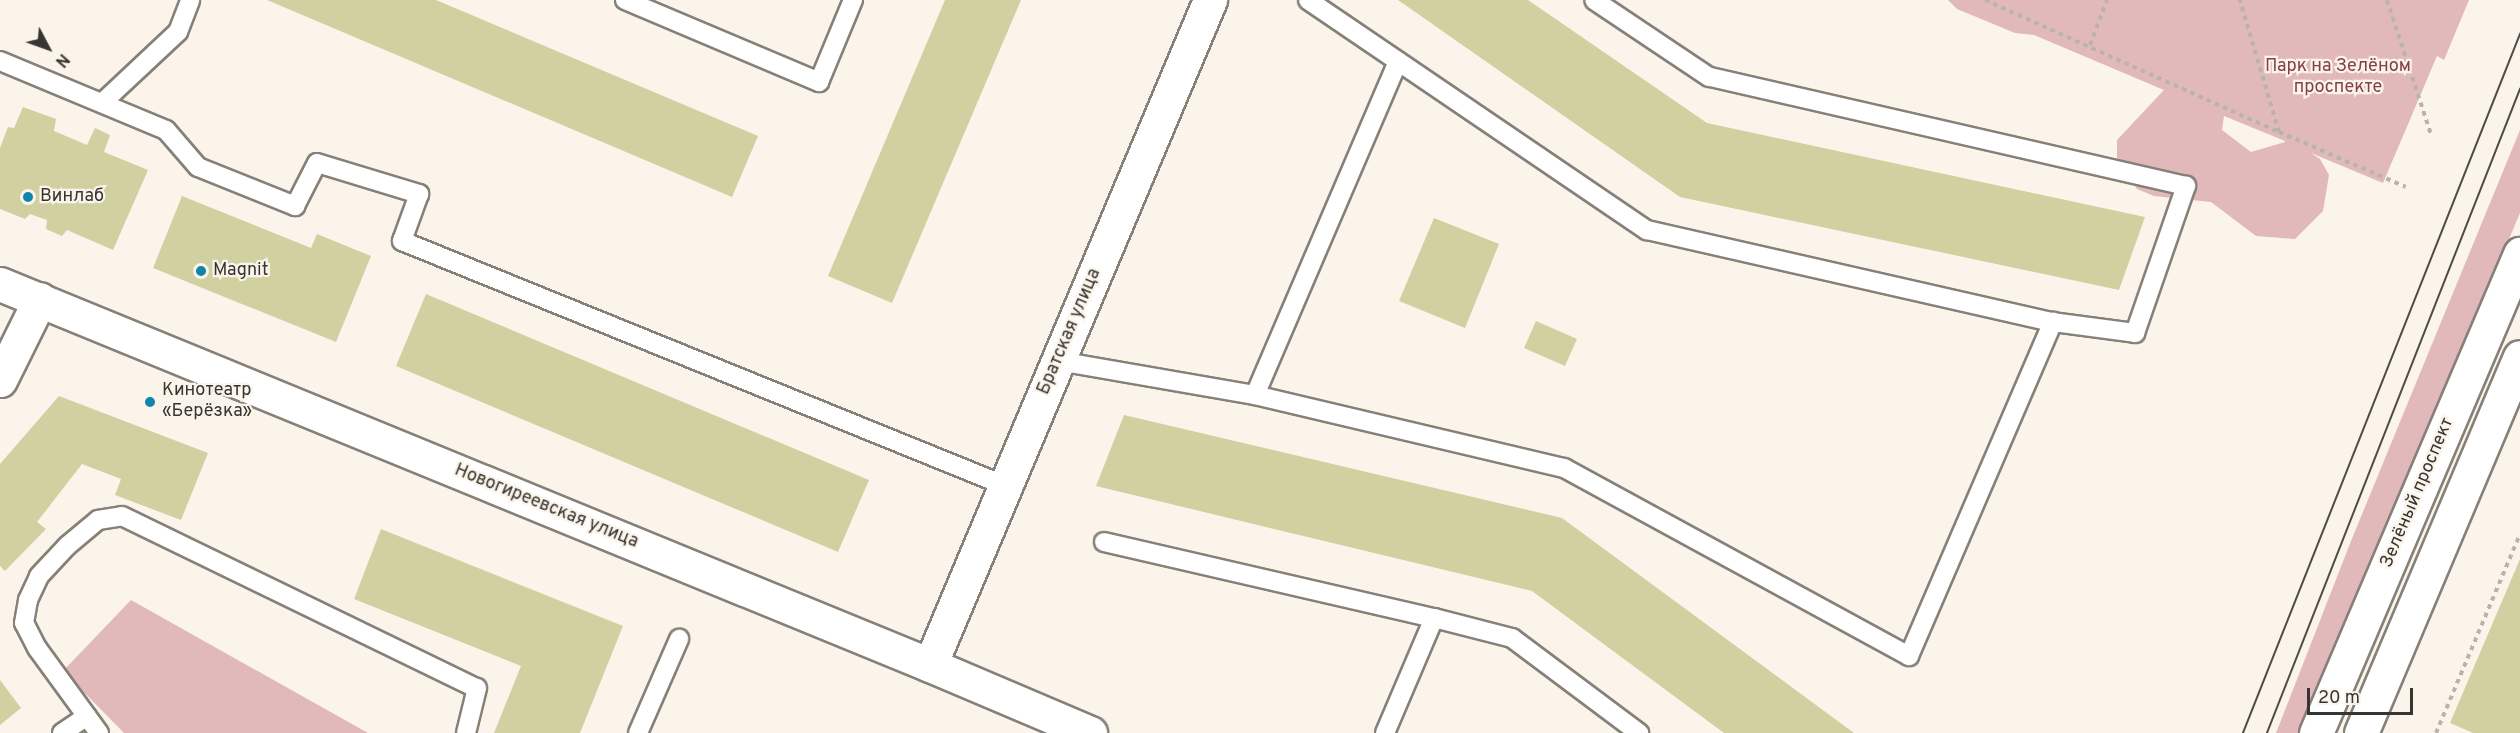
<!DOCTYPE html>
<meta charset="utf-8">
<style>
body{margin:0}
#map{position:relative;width:2520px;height:733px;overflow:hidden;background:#fbf4eb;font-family:Overpass,sans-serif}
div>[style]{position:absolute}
.green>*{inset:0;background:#e2b9bb}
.building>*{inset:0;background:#d1d0a0}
.path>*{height:4px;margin-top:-2px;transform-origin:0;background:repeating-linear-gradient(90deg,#b8b3ab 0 4.5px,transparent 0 9px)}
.roads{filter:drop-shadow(2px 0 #868078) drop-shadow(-2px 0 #868078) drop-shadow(0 2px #868078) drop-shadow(0 -2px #868078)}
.lane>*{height:18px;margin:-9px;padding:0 9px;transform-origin:9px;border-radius:9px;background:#fff}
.street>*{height:33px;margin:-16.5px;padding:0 16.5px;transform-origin:16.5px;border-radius:16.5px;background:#fff}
.secondary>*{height:33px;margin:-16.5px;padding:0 16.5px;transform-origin:16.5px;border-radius:16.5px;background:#fff}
.tram>*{height:1.5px;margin:-0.75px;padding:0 0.75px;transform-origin:0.75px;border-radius:0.75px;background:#4f4c47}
.dots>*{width:16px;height:16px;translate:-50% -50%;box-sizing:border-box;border:3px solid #fbf4eb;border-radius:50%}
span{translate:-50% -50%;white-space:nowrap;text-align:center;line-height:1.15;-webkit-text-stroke:4.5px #fbf4eb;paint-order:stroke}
.park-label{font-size:18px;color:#844046}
.poi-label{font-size:18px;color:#373531}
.left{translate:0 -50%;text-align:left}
.street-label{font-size:18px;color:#373531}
.north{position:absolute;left:18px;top:18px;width:60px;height:60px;-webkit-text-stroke:4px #fbf4eb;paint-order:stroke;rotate:131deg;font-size:16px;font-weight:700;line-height:24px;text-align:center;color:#373531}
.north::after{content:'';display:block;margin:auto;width:21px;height:27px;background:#373531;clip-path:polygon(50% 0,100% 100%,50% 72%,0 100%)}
.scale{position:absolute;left:2307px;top:688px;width:106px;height:27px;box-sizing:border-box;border:3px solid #373531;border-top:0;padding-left:8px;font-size:18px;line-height:21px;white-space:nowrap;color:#373531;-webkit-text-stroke:4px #fbf4eb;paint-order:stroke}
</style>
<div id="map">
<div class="green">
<div style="clip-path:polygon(evenodd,1948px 0,2469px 0,2444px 60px,2437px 56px,2383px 183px,2311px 153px,2320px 159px,2329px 175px,2323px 211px,2295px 239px,2256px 236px,2211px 202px,2154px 196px,2137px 189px,2117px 158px,2117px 140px,2164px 90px,2034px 35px,2015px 33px,1957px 9px,1948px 0,2224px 116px,2285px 141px,2285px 142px,2251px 152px,2222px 130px,2224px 116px)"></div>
<div style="clip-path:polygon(2520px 130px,2520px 213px,2301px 733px,2276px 733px,2351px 541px)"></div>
<div style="clip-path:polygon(131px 600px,368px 733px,124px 733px,63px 671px)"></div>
</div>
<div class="building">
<div style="clip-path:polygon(267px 0,436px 0,758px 136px,732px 197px)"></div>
<div style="clip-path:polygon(945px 0,1021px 0,892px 303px,828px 276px)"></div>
<div style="clip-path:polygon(1398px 0,1528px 0,1707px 123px,2145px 217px,2119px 290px,1680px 197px)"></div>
<div style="clip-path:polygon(23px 107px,56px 119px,54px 131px,87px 145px,95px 128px,110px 135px,104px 152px,148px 170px,113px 250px,67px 230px,62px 236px,46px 229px,47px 220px,30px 214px,25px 219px,0 209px,0 148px,8px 127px,14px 128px)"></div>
<div style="clip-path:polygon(182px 196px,311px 248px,317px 234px,371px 256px,336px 342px,153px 268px)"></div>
<div style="clip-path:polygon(1434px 218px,1499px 244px,1465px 328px,1399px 301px)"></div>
<div style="clip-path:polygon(426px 294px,869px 480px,838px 552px,396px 366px)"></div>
<div style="clip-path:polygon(1536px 321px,1577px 339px,1565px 366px,1524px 348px)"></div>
<div style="clip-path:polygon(59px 396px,208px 453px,181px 520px,115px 495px,121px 479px,82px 464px,37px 522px,46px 529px,5px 571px,0 566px,0 464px)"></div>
<div style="clip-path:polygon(1124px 415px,1562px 518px,1854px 733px,1724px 733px,1532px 591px,1096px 486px)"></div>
<div style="clip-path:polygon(381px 529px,623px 626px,580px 733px,494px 733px,521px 666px,354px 599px)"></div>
<div style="clip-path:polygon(2520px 559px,2520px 733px,2473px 733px,2450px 723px)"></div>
<div style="clip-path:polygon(0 680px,21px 708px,0 725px)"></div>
</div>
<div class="path">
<div style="left:1985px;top:0;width:322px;rotate:24.2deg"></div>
<div style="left:2279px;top:132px;width:138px;rotate:-106.5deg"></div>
<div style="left:2387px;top:0;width:142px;rotate:71.9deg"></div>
<div style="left:2090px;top:45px;width:48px;rotate:-69.3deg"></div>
<div style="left:2279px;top:132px;width:138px;rotate:23.4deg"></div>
<div style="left:2436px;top:733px;width:216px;rotate:-67.1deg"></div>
</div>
<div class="roads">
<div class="lane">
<div style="left:625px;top:0;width:211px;rotate:22.9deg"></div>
<div style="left:819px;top:82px;width:89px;rotate:-67.5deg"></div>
<div style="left:1308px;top:0;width:410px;rotate:34.2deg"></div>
<div style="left:1647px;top:230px;width:416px;rotate:12.8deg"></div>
<div style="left:2053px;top:322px;width:83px;rotate:7.6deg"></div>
<div style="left:2135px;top:333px;width:156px;rotate:-70.9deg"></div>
<div style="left:2186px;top:186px;width:489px;rotate:-167.1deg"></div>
<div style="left:1709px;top:77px;width:138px;rotate:-146.2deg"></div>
<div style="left:0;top:61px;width:180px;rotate:22.6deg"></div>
<div style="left:166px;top:130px;width:49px;rotate:49.1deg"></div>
<div style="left:198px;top:167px;width:105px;rotate:21.9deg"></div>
<div style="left:295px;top:206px;width:48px;rotate:-62.9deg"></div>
<div style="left:317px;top:163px;width:107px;rotate:16.9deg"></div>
<div style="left:419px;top:194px;width:50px;rotate:109.9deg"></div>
<div style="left:402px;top:241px;width:652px;rotate:22.08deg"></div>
<div style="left:102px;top:103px;width:104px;rotate:-43.1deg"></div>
<div style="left:178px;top:32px;width:34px;rotate:-69deg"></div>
<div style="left:1058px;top:361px;width:200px;rotate:9.8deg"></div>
<div style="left:1255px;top:395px;width:318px;rotate:13.3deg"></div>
<div style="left:1564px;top:468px;width:393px;rotate:28.6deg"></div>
<div style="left:1909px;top:656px;width:364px;rotate:-66.7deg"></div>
<div style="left:1255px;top:395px;width:363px;rotate:-66.8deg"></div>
<div style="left:1104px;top:542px;width:339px;rotate:13deg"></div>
<div style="left:62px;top:733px;width:30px;rotate:-34deg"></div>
<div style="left:99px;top:733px;width:105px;rotate:-126.1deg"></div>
<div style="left:37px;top:648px;width:28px;rotate:-117deg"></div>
<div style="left:24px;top:623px;width:23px;rotate:-80deg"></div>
<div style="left:28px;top:600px;width:26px;rotate:-65deg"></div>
<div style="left:39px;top:576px;width:41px;rotate:-47deg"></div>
<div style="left:67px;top:546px;width:40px;rotate:-40deg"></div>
<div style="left:98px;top:520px;width:24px;rotate:-9deg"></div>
<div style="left:122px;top:516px;width:394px;rotate:25.9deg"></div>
<div style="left:477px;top:688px;width:46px;rotate:103.7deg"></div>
<div style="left:638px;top:733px;width:103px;rotate:-66.4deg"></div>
<div style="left:1385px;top:733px;width:125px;rotate:-66.9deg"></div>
<div style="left:1434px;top:618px;width:81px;rotate:14.4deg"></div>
<div style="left:1512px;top:638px;width:159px;rotate:36.8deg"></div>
</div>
<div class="street">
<div style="left:930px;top:665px;width:722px;rotate:-67.17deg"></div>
</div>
<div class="secondary">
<div style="left:0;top:284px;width:1005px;rotate:22.28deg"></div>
<div style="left:930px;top:665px;width:174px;rotate:23deg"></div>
<div style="left:0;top:380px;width:90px;rotate:-63.7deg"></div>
<div style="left:2316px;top:733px;width:521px;rotate:-66.93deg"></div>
<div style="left:2361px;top:733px;width:408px;rotate:-67.1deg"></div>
</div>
</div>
<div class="tram">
<div style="left:2243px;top:733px;width:752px;rotate:-68.38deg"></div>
<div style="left:2267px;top:733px;width:692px;rotate:-68.55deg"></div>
</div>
<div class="dots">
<div style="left:28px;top:197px;background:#1184aa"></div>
<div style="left:201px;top:271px;background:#1184aa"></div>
<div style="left:150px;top:402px;background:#1184aa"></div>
</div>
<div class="park-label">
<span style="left:2338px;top:78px">Парк на Зелёном<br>проспекте</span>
</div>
<div class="poi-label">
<span class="left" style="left:40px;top:197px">Винлаб</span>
<span class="left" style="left:213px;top:271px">Magnit</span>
<span class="left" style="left:162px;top:402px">Кинотеатр<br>«Берёзка»</span>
</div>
<div class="street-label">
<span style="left:1070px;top:332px;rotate:-67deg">Братская улица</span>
<span style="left:2418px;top:493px;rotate:-67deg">Зелёный проспект</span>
<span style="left:546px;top:507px;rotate:22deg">Новогиреевская улица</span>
</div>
<div class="north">N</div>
<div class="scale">20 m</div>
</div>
